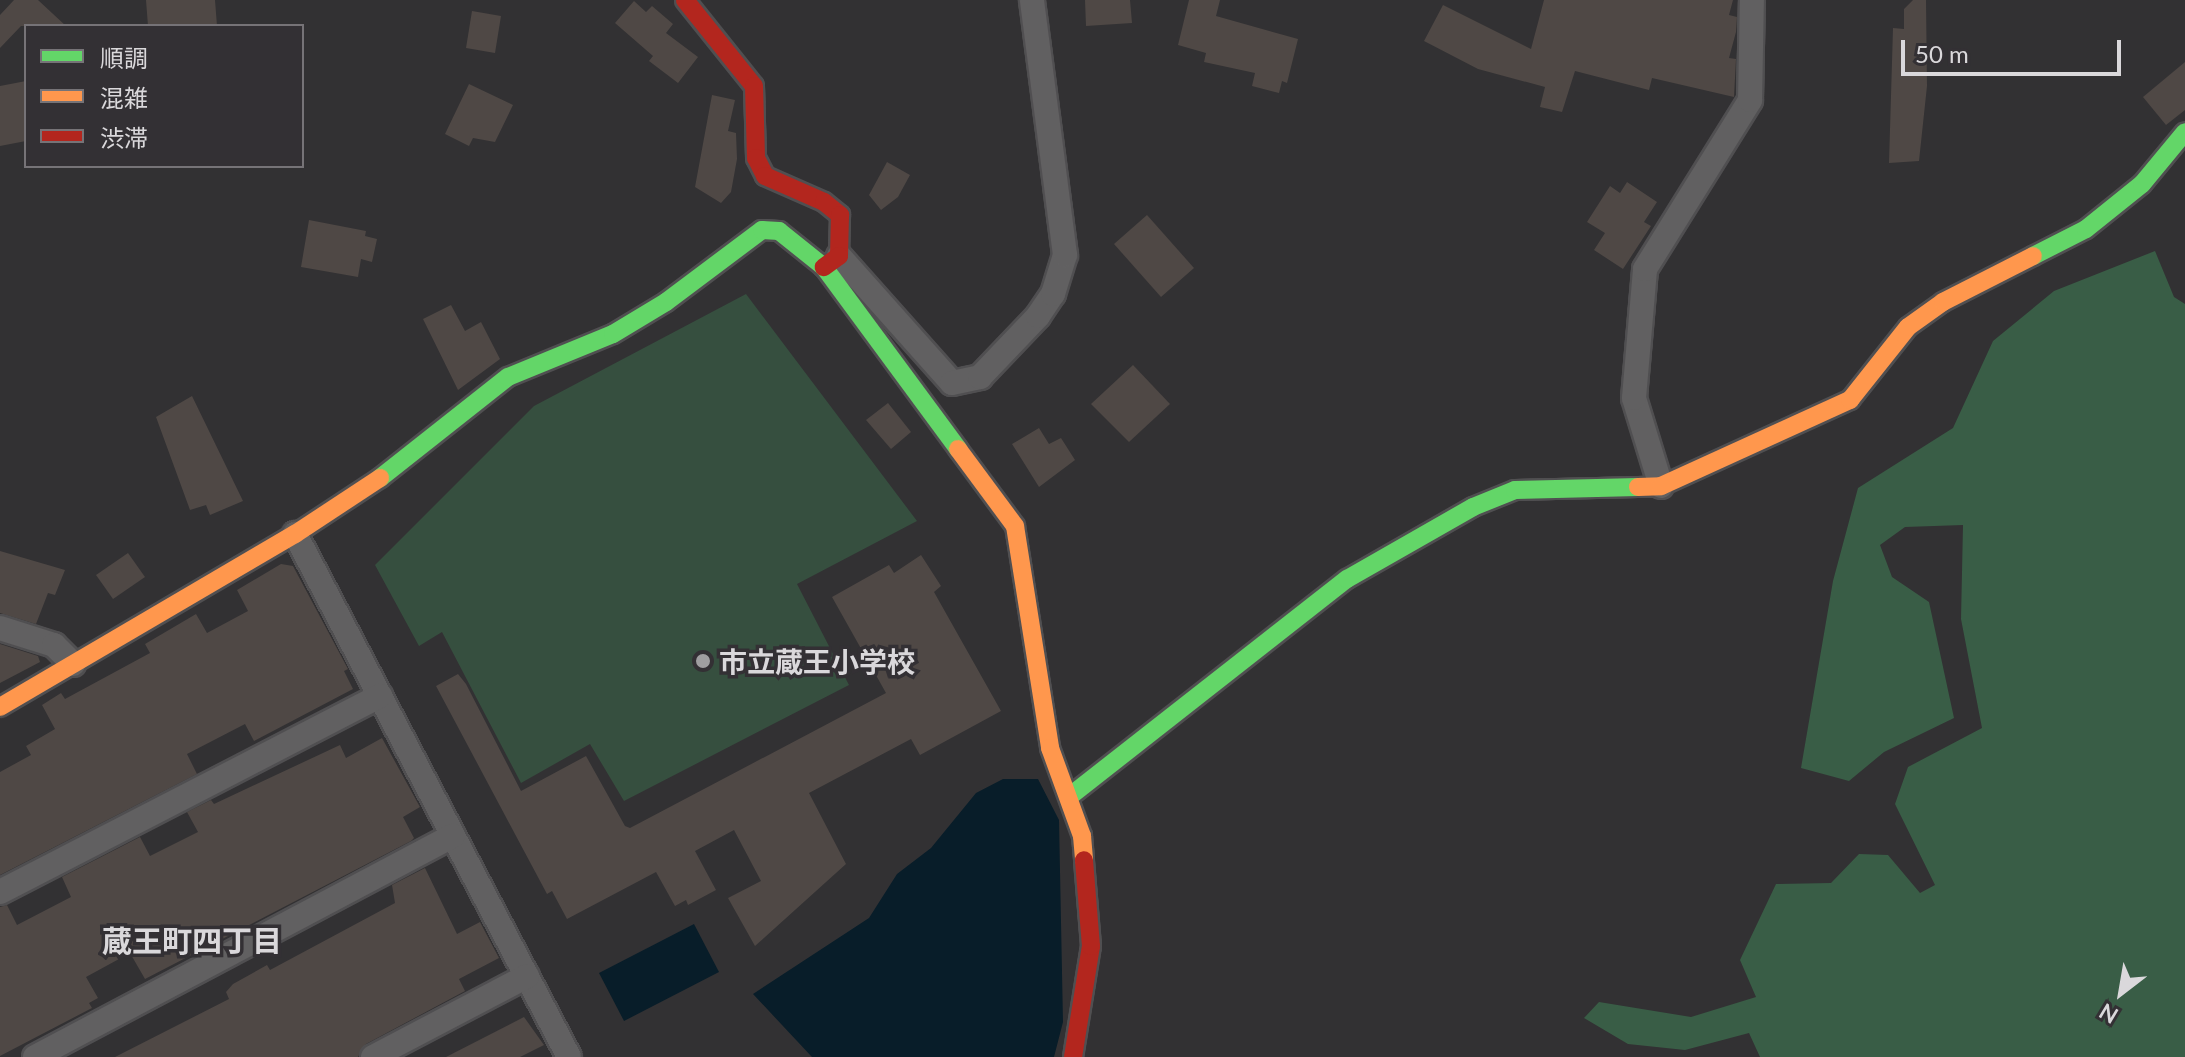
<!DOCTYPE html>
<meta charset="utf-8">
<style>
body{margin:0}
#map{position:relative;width:2185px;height:1057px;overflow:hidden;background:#323133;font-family:Lato,"Noto Sans JP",sans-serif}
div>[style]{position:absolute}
.green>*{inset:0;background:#364f3f}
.forest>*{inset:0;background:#395d46}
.water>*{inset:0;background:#081d29}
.building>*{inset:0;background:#4f4845}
.roads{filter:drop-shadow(2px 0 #504f51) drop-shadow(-2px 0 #504f51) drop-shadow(0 2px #504f51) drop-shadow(0 -2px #504f51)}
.street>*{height:24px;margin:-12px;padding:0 12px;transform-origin:12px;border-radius:12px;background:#616061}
.fast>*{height:18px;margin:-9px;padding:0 9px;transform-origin:9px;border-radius:9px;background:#63d668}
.slow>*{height:18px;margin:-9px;padding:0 9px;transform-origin:9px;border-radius:9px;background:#ff974d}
.jam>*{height:18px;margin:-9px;padding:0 9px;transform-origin:9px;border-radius:9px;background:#b3261e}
.dots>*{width:22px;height:22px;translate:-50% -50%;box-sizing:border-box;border:4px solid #333034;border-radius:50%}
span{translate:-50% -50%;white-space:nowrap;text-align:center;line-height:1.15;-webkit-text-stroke:7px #333034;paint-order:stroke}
.poi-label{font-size:28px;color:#dad8db;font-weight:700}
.left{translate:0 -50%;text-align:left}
.neighbourhood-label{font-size:30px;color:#dad8db;font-weight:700}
.legend{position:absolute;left:24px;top:24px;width:280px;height:144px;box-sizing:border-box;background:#333034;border:2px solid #767377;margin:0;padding:10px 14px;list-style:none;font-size:24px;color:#dad8db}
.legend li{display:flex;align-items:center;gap:16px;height:40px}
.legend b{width:40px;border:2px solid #767377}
.north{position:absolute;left:2081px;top:953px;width:80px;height:80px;-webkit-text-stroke:6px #333034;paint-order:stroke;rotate:211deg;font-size:22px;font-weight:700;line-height:32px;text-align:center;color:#dad8db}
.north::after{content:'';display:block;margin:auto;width:28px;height:36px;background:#dad8db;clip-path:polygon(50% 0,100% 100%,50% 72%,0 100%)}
.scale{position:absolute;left:1901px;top:40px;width:220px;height:36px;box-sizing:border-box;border:4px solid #dad8db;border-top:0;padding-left:10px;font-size:24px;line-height:28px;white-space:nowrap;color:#dad8db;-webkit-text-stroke:6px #333034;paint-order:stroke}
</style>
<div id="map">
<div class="green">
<div style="clip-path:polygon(746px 294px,917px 521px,797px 584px,849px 685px,624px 801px,590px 744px,521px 783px,442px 632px,419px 646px,375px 565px,534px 406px)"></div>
</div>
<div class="forest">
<div style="clip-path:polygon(2155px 251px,2174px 297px,2185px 304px,2185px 1057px,1760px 1057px,1749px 1033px,1685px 1050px,1628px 1044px,1584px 1018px,1599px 1002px,1691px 1017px,1756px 997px,1740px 960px,1776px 884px,1831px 883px,1859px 854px,1888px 855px,1920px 893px,1935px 885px,1895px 804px,1908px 767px,1982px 728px,1961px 619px,1963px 525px,1905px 527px,1880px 545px,1892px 577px,1929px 602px,1954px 718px,1884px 752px,1849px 781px,1801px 768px,1833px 581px,1858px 488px,1953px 428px,1993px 341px,2054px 291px)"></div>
</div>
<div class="water">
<div style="clip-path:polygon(1003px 779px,1038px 779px,1059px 820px,1063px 1022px,1054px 1057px,812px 1057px,753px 994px,869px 918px,897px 874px,931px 848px,976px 793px)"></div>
<div style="clip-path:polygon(694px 924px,719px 972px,624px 1021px,599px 973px)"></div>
</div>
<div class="building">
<div style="clip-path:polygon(14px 0,38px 0,66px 26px,21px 26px,0 48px,0 15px)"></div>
<div style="clip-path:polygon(146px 0,215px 0,217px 26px,148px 26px)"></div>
<div style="clip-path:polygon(1085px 0,1130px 0,1132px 23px,1086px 26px)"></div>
<div style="clip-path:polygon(1189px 0,1220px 0,1216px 16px,1298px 39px,1287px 83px,1282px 81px,1279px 93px,1252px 86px,1255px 73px,1204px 62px,1206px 53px,1178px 45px)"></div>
<div style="clip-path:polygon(1544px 0,1733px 0,1729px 15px,1737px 17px,1736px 32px,1729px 58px,1736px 59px,1734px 97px,1652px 78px,1649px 90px,1575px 71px,1562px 112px,1540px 107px,1545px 87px,1478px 69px,1424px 41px,1443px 5px,1531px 49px)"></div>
<div style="clip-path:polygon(1913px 0,1926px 0,1927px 86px,1919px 161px,1889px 163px,1893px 28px,1904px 29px,1904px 9px)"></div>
<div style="clip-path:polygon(634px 1px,646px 12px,652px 6px,673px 24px,666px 33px,698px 57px,678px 83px,649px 61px,653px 56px,615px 23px)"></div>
<div style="clip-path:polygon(472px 11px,501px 16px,495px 53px,466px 48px)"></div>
<div style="clip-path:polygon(2185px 62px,2185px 110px,2166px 125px,2143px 97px)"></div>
<div style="clip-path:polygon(26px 81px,26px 141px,0 146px,0 86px)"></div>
<div style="clip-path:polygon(469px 84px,513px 105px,495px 142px,473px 138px,469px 146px,445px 134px)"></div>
<div style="clip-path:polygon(712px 95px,735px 100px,728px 131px,736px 133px,737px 159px,731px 192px,721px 203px,695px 187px)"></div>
<div style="clip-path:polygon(887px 162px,910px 175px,898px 197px,881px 210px,869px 195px)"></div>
<div style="clip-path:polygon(1627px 182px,1657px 202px,1644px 222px,1651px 226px,1623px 269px,1594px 250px,1605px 233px,1587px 222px,1610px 186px,1620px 193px)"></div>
<div style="clip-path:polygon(1147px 215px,1194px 268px,1161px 297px,1114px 244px)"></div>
<div style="clip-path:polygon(309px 220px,366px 231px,365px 236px,377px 239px,372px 262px,361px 259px,358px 277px,301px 267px)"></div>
<div style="clip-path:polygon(451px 305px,465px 331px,481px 322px,500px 359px,458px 390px,423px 319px)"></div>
<div style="clip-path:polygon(1133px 365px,1170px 404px,1129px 442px,1091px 404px)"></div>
<div style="clip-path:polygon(192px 396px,243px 501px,210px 515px,206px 505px,190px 510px,156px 417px)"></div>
<div style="clip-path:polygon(888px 403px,911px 432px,891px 449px,866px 420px)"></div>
<div style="clip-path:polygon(1039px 428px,1049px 444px,1061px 438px,1075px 460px,1039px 487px,1012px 444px)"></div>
<div style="clip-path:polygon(0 551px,65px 570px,55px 595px,48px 593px,36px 624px,0 613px)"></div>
<div style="clip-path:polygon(128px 553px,145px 577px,113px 599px,96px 575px)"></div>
<div style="clip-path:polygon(921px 555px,941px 586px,934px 592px,1001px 711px,920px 755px,911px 739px,809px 793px,846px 864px,755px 946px,728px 898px,761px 881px,734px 830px,695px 851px,716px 890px,688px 905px,686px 900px,675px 906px,656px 872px,567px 919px,552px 891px,547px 894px,436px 686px,458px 674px,466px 684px,521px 791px,586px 756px,625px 826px,630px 828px,886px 693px,832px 597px,889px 565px,894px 573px)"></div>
<div style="clip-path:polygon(281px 564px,293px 566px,348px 669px,344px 671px,353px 689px,254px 741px,245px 724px,187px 754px,197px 774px,0 875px,0 772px,31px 755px,26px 746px,55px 729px,42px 705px,61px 693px,65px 699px,150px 653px,145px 644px,196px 614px,207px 633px,248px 611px,237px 590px)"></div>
<div style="clip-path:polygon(0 644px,38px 656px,40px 662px,0 683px)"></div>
<div style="clip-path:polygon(382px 738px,420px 807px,403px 817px,414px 838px,411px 841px,145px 979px,130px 953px,86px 977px,98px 998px,89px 1003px,92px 1008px,0 1056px,0 907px,7px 905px,17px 925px,71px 897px,62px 877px,140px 837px,150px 856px,198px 832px,187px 812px,211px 800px,214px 804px,340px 745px,346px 758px)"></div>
<div style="clip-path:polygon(425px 868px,457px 934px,480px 922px,499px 958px,459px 979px,465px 991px,366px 1044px,358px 1057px,115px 1057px,229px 999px,226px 992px,233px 984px,267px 965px,270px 970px,395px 903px,392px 885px)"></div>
<div style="clip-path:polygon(524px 1017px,544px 1045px,520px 1057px,446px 1057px)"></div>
</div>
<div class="roads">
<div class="street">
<div style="left:839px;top:256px;width:170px;rotate:48.3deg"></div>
<div style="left:952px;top:383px;width:29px;rotate:-12deg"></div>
<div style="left:980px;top:377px;width:84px;rotate:-46.4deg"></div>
<div style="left:1038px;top:316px;width:27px;rotate:-56deg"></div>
<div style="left:1053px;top:294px;width:41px;rotate:-72.9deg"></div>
<div style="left:1065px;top:255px;width:257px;rotate:-97.4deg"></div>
<div style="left:1661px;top:486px;width:92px;rotate:-107.1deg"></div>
<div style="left:1634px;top:398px;width:129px;rotate:-85.1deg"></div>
<div style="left:1645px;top:269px;width:199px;rotate:-58.1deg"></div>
<div style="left:1750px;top:100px;width:100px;rotate:-88.9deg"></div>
<div style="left:295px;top:534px;width:590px;rotate:62.35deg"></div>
<div style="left:0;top:628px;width:57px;rotate:17.5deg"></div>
<div style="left:54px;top:645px;width:27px;rotate:45deg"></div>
<div style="left:0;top:892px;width:428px;rotate:-27.3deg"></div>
<div style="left:35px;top:1057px;width:473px;rotate:-27.9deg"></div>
<div style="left:373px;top:1057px;width:174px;rotate:-27.7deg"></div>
</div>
<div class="fast">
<div style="left:2033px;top:256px;width:59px;rotate:-27deg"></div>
<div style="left:2086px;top:229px;width:72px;rotate:-38.8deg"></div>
<div style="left:2142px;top:184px;width:67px;rotate:-50.4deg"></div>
<div style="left:380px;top:478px;width:163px;rotate:-38.3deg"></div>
<div style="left:508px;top:377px;width:113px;rotate:-22.3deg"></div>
<div style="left:613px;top:334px;width:62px;rotate:-31.1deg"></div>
<div style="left:666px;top:302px;width:120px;rotate:-36.9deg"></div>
<div style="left:762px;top:230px;width:17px;rotate:3deg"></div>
<div style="left:779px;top:231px;width:58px;rotate:38.7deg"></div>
<div style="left:824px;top:267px;width:226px;rotate:53.6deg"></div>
<div style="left:1070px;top:796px;width:352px;rotate:-38.1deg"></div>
<div style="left:1347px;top:579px;width:145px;rotate:-29.7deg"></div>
<div style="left:1473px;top:507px;width:45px;rotate:-22deg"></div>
<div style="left:1515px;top:490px;width:123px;rotate:-1.4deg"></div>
</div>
<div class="slow">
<div style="left:958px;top:449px;width:96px;rotate:53.5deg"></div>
<div style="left:1015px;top:526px;width:225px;rotate:81deg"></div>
<div style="left:1050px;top:748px;width:94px;rotate:70deg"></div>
<div style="left:1082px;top:836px;width:24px;rotate:85deg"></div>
<div style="left:1638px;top:487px;width:23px;rotate:-2deg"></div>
<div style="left:1661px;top:486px;width:208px;rotate:-24.5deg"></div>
<div style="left:1850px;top:400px;width:93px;rotate:-51.5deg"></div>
<div style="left:1908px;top:327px;width:43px;rotate:-35.5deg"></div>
<div style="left:1943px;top:302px;width:101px;rotate:-27.1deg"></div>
<div style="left:0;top:707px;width:342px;rotate:-30.4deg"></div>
<div style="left:295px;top:534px;width:102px;rotate:-33.4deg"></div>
</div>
<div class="jam">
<div style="left:685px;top:0;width:110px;rotate:51.3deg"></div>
<div style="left:754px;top:86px;width:72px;rotate:88.4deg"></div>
<div style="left:756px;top:158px;width:20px;rotate:63deg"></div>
<div style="left:765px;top:176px;width:64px;rotate:23.8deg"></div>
<div style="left:824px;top:202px;width:21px;rotate:39deg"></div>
<div style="left:840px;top:215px;width:41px;rotate:91.4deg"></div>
<div style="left:839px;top:256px;width:19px;rotate:144deg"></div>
<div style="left:1073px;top:1057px;width:112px;rotate:-80.8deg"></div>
<div style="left:1091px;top:946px;width:86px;rotate:-94.7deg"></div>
</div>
</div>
<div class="dots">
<div style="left:703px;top:661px;background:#9f9ea0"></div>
</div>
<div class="poi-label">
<span class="left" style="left:719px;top:661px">市立蔵王小学校</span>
</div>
<div class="neighbourhood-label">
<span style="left:192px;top:940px">蔵王町四丁目</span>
</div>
<ul class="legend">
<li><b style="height:10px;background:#63d668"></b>順調</li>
<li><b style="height:10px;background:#ff974d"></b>混雑</li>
<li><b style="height:10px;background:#b3261e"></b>渋滞</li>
</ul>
<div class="north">N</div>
<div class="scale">50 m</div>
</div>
